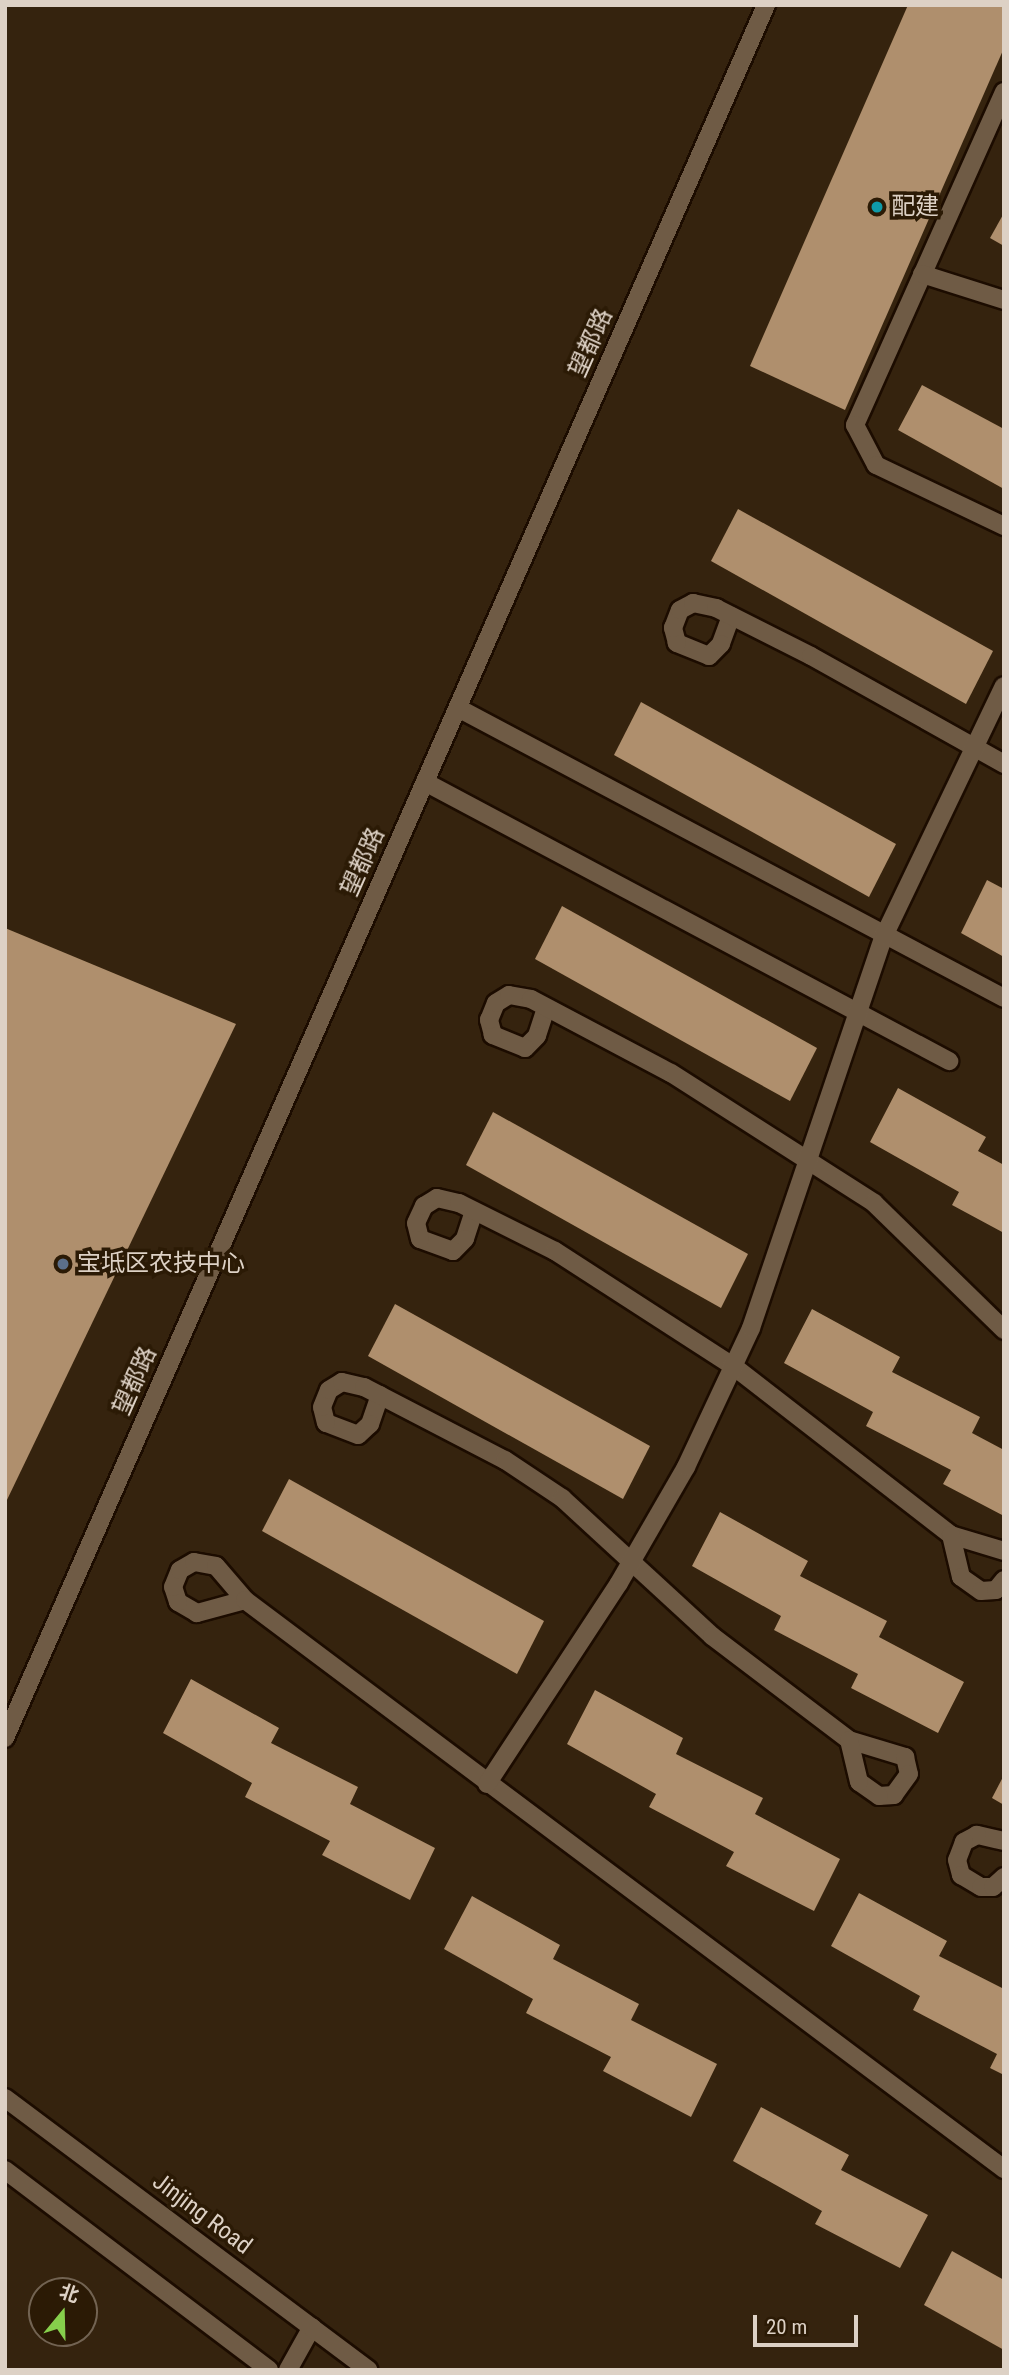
<!DOCTYPE html>
<meta charset="utf-8">
<style>
body{margin:0}
#map{position:relative;width:1009px;height:2375px;overflow:hidden;background:#35230e;font-family:"Roboto Condensed","Noto Sans SC",sans-serif}
div>[style]{position:absolute}
.building>*{inset:0;background:#af8f6d}
.roads{filter:drop-shadow(2px 0 #1c0c00) drop-shadow(-2px 0 #1c0c00) drop-shadow(0 2px #1c0c00) drop-shadow(0 -2px #1c0c00)}
.street>*{height:18px;margin:-9px;padding:0 9px;transform-origin:9px;border-radius:9px;background:#6f5b45}
.secondary>*{height:18px;margin:-9px;padding:0 9px;transform-origin:9px;border-radius:9px;background:#6f5b45}
.dots>*{width:19px;height:19px;translate:-50% -50%;box-sizing:border-box;border:4px solid #2b1a05;border-radius:50%}
span{translate:-50% -50%;white-space:nowrap;text-align:center;line-height:1.15;-webkit-text-stroke:7px #2b1a05;paint-order:stroke}
.poi-label{font-size:24px;color:#ddd1c5}
.left{translate:0 -50%;text-align:left}
.street-label{font-size:24px;color:#ddd1c5}
.frame{position:absolute;inset:0;border:7px solid #ddd1c5;pointer-events:none}
.north{position:absolute;left:28px;top:2277px;width:70px;height:70px;box-sizing:border-box;background:#2b1a05;border:2px solid #726352;border-radius:50%;rotate:19deg;font-size:19px;font-weight:700;line-height:28px;text-align:center;color:#ddd1c5}
.north::after{content:'';display:block;margin:auto;width:24px;height:32px;background:#86cf4c;clip-path:polygon(50% 0,100% 100%,50% 72%,0 100%)}
.scale{position:absolute;left:753px;top:2315px;width:105px;height:32px;box-sizing:border-box;border:4px solid #ddd1c5;border-top:0;padding-left:9px;font-size:21px;line-height:24px;white-space:nowrap;color:#ddd1c5;-webkit-text-stroke:5px #2b1a05;paint-order:stroke}
</style>
<div id="map">
<div class="building">
<div style="clip-path:polygon(908px 5px,1004px 5px,1004px 48px,845px 410px,750px 366px)"></div>
<div style="clip-path:polygon(1004px 213px,1004px 246px,990px 238px)"></div>
<div style="clip-path:polygon(922px 385px,1004px 429px,1004px 489px,898px 430px)"></div>
<div style="clip-path:polygon(738px 509px,993px 651px,966px 704px,711px 561px)"></div>
<div style="clip-path:polygon(641px 702px,896px 844px,869px 897px,614px 755px)"></div>
<div style="clip-path:polygon(987px 880px,1004px 889px,1004px 957px,961px 933px)"></div>
<div style="clip-path:polygon(562px 906px,817px 1048px,790px 1101px,535px 959px)"></div>
<div style="clip-path:polygon(5px 928px,236px 1024px,5px 1504px)"></div>
<div style="clip-path:polygon(898px 1088px,986px 1137px,978px 1151px,1004px 1165px,1004px 1233px,952px 1205px,959px 1192px,870px 1142px)"></div>
<div style="clip-path:polygon(493px 1112px,748px 1254px,721px 1308px,466px 1165px)"></div>
<div style="clip-path:polygon(395px 1304px,650px 1446px,623px 1499px,368px 1356px)"></div>
<div style="clip-path:polygon(812px 1309px,900px 1357px,892px 1372px,980px 1417px,972px 1433px,1004px 1450px,1004px 1516px,943px 1484px,951px 1470px,866px 1426px,873px 1412px,784px 1363px)"></div>
<div style="clip-path:polygon(289px 1479px,544px 1621px,517px 1674px,262px 1531px)"></div>
<div style="clip-path:polygon(720px 1512px,808px 1561px,800px 1576px,887px 1621px,879px 1637px,964px 1682px,938px 1733px,851px 1688px,858px 1674px,774px 1630px,781px 1616px,692px 1566px)"></div>
<div style="clip-path:polygon(191px 1679px,279px 1728px,271px 1743px,358px 1787px,350px 1804px,435px 1848px,410px 1900px,322px 1855px,330px 1841px,245px 1797px,252px 1783px,163px 1733px)"></div>
<div style="clip-path:polygon(595px 1690px,683px 1738px,676px 1754px,763px 1798px,755px 1814px,840px 1859px,814px 1911px,726px 1866px,734px 1852px,649px 1807px,656px 1794px,567px 1744px)"></div>
<div style="clip-path:polygon(1004px 1775px,1004px 1805px,992px 1798px)"></div>
<div style="clip-path:polygon(859px 1893px,947px 1941px,939px 1956px,1004px 1989px,1004px 2075px,990px 2068px,997px 2054px,913px 2010px,920px 1996px,831px 1946px)"></div>
<div style="clip-path:polygon(472px 1896px,560px 1945px,553px 1959px,639px 2004px,631px 2020px,717px 2064px,691px 2117px,603px 2071px,611px 2057px,526px 2013px,533px 1999px,444px 1949px)"></div>
<div style="clip-path:polygon(761px 2107px,849px 2155px,841px 2170px,928px 2215px,900px 2268px,815px 2224px,822px 2211px,733px 2161px)"></div>
<div style="clip-path:polygon(952px 2251px,1004px 2280px,1004px 2350px,924px 2305px)"></div>
</div>
<div class="roads">
<div class="street">
<div style="left:1004px;top:92px;width:365px;rotate:114.1deg"></div>
<div style="left:855px;top:425px;width:45px;rotate:62.3deg"></div>
<div style="left:876px;top:465px;width:142px;rotate:25.5deg"></div>
<div style="left:922px;top:274px;width:86px;rotate:17.6deg"></div>
<div style="left:731px;top:616px;width:30px;rotate:110deg"></div>
<div style="left:721px;top:644px;width:17px;rotate:135deg"></div>
<div style="left:709px;top:656px;width:35px;rotate:-158deg"></div>
<div style="left:677px;top:643px;width:16px;rotate:-105deg"></div>
<div style="left:673px;top:628px;width:19px;rotate:-69deg"></div>
<div style="left:680px;top:610px;width:15px;rotate:-28deg"></div>
<div style="left:693px;top:603px;width:24px;rotate:12deg"></div>
<div style="left:716px;top:608px;width:106px;rotate:26.8deg"></div>
<div style="left:811px;top:656px;width:221px;rotate:29.2deg"></div>
<div style="left:458px;top:708px;width:618px;rotate:27.97deg"></div>
<div style="left:425px;top:782px;width:594px;rotate:28.03deg"></div>
<div style="left:546px;top:1008px;width:29px;rotate:108deg"></div>
<div style="left:537px;top:1036px;width:17px;rotate:135deg"></div>
<div style="left:525px;top:1048px;width:35px;rotate:-158deg"></div>
<div style="left:493px;top:1035px;width:16px;rotate:-105deg"></div>
<div style="left:489px;top:1020px;width:18px;rotate:-68deg"></div>
<div style="left:496px;top:1003px;width:15px;rotate:-32deg"></div>
<div style="left:509px;top:995px;width:22px;rotate:10deg"></div>
<div style="left:531px;top:999px;width:158px;rotate:27.9deg"></div>
<div style="left:671px;top:1073px;width:241px;rotate:32.6deg"></div>
<div style="left:874px;top:1203px;width:182px;rotate:44.3deg"></div>
<div style="left:474px;top:1211px;width:29px;rotate:108deg"></div>
<div style="left:465px;top:1239px;width:17px;rotate:135deg"></div>
<div style="left:453px;top:1251px;width:35px;rotate:-160deg"></div>
<div style="left:420px;top:1239px;width:16px;rotate:-104deg"></div>
<div style="left:416px;top:1223px;width:19px;rotate:-65deg"></div>
<div style="left:424px;top:1206px;width:15px;rotate:-32deg"></div>
<div style="left:437px;top:1198px;width:23px;rotate:13deg"></div>
<div style="left:459px;top:1203px;width:107px;rotate:26.6deg"></div>
<div style="left:555px;top:1251px;width:212px;rotate:32.9deg"></div>
<div style="left:733px;top:1366px;width:276px;rotate:37.8deg"></div>
<div style="left:951px;top:1535px;width:55px;rotate:16.8deg"></div>
<div style="left:380px;top:1395px;width:31px;rotate:109deg"></div>
<div style="left:370px;top:1424px;width:16px;rotate:137deg"></div>
<div style="left:358px;top:1435px;width:34px;rotate:-159deg"></div>
<div style="left:326px;top:1423px;width:16px;rotate:-104deg"></div>
<div style="left:322px;top:1407px;width:18px;rotate:-68deg"></div>
<div style="left:329px;top:1390px;width:15px;rotate:-32deg"></div>
<div style="left:342px;top:1382px;width:23px;rotate:13deg"></div>
<div style="left:364px;top:1387px;width:159px;rotate:27.4deg"></div>
<div style="left:505px;top:1460px;width:69px;rotate:33.7deg"></div>
<div style="left:562px;top:1498px;width:204px;rotate:42.6deg"></div>
<div style="left:712px;top:1636px;width:172px;rotate:37.2deg"></div>
<div style="left:849px;top:1740px;width:59px;rotate:16.9deg"></div>
<div style="left:905px;top:1757px;width:17px;rotate:77deg"></div>
<div style="left:909px;top:1774px;width:26px;rotate:126deg"></div>
<div style="left:894px;top:1795px;width:15px;rotate:176deg"></div>
<div style="left:879px;top:1796px;width:24px;rotate:-145deg"></div>
<div style="left:859px;top:1782px;width:43px;rotate:-103.4deg"></div>
<div style="left:951px;top:1535px;width:43px;rotate:76.6deg"></div>
<div style="left:961px;top:1577px;width:24px;rotate:35deg"></div>
<div style="left:981px;top:1591px;width:15px;rotate:-4deg"></div>
<div style="left:996px;top:1590px;width:13px;rotate:-51deg"></div>
<div style="left:245px;top:1600px;width:50px;rotate:164.8deg"></div>
<div style="left:197px;top:1613px;width:22px;rotate:-150deg"></div>
<div style="left:178px;top:1602px;width:16px;rotate:-108deg"></div>
<div style="left:173px;top:1587px;width:18px;rotate:-68deg"></div>
<div style="left:180px;top:1570px;width:16px;rotate:-30deg"></div>
<div style="left:194px;top:1562px;width:22px;rotate:10deg"></div>
<div style="left:216px;top:1566px;width:45px;rotate:49.5deg"></div>
<div style="left:245px;top:1600px;width:949px;rotate:36.86deg"></div>
<div style="left:487px;top:1784px;width:240px;rotate:-56.7deg"></div>
<div style="left:619px;top:1583px;width:134px;rotate:-60deg"></div>
<div style="left:686px;top:1467px;width:153px;rotate:-64.9deg"></div>
<div style="left:751px;top:1328px;width:414px;rotate:-71.3deg"></div>
<div style="left:884px;top:936px;width:277px;rotate:-64.4deg"></div>
<div style="left:1004px;top:1841px;width:28px;rotate:-167deg"></div>
<div style="left:977px;top:1835px;width:15px;rotate:152deg"></div>
<div style="left:964px;top:1842px;width:19px;rotate:111deg"></div>
<div style="left:957px;top:1860px;width:16px;rotate:75deg"></div>
<div style="left:961px;top:1875px;width:23px;rotate:31deg"></div>
<div style="left:981px;top:1887px;width:12px"></div>
<div style="left:993px;top:1887px;width:15px;rotate:-42deg"></div>
<div style="left:288px;top:2370px;width:49px;rotate:-60.8deg"></div>
</div>
<div class="secondary">
<div style="left:5px;top:1738px;width:1893px;rotate:-66.29deg"></div>
<div style="left:5px;top:2098px;width:454px;rotate:36.8deg"></div>
<div style="left:5px;top:2170px;width:331px;rotate:37.1deg"></div>
</div>
</div>
<div class="dots">
<div style="left:877px;top:207px;background:#0f9aa8"></div>
<div style="left:63px;top:1264px;background:#5c6f8a"></div>
</div>
<div class="poi-label">
<span class="left" style="left:891px;top:207px">配建</span>
<span class="left" style="left:77px;top:1264px">宝坻区农技中心</span>
</div>
<div class="street-label">
<span style="left:591px;top:343px;rotate:-66deg">望都路</span>
<span style="left:363px;top:862px;rotate:-66deg">望都路</span>
<span style="left:135px;top:1381px;rotate:-66deg">望都路</span>
<span style="left:202px;top:2214px;rotate:37deg">Jinjing Road</span>
</div>
<div class="frame"></div>
<div class="north">北</div>
<div class="scale">20 m</div>
</div>
